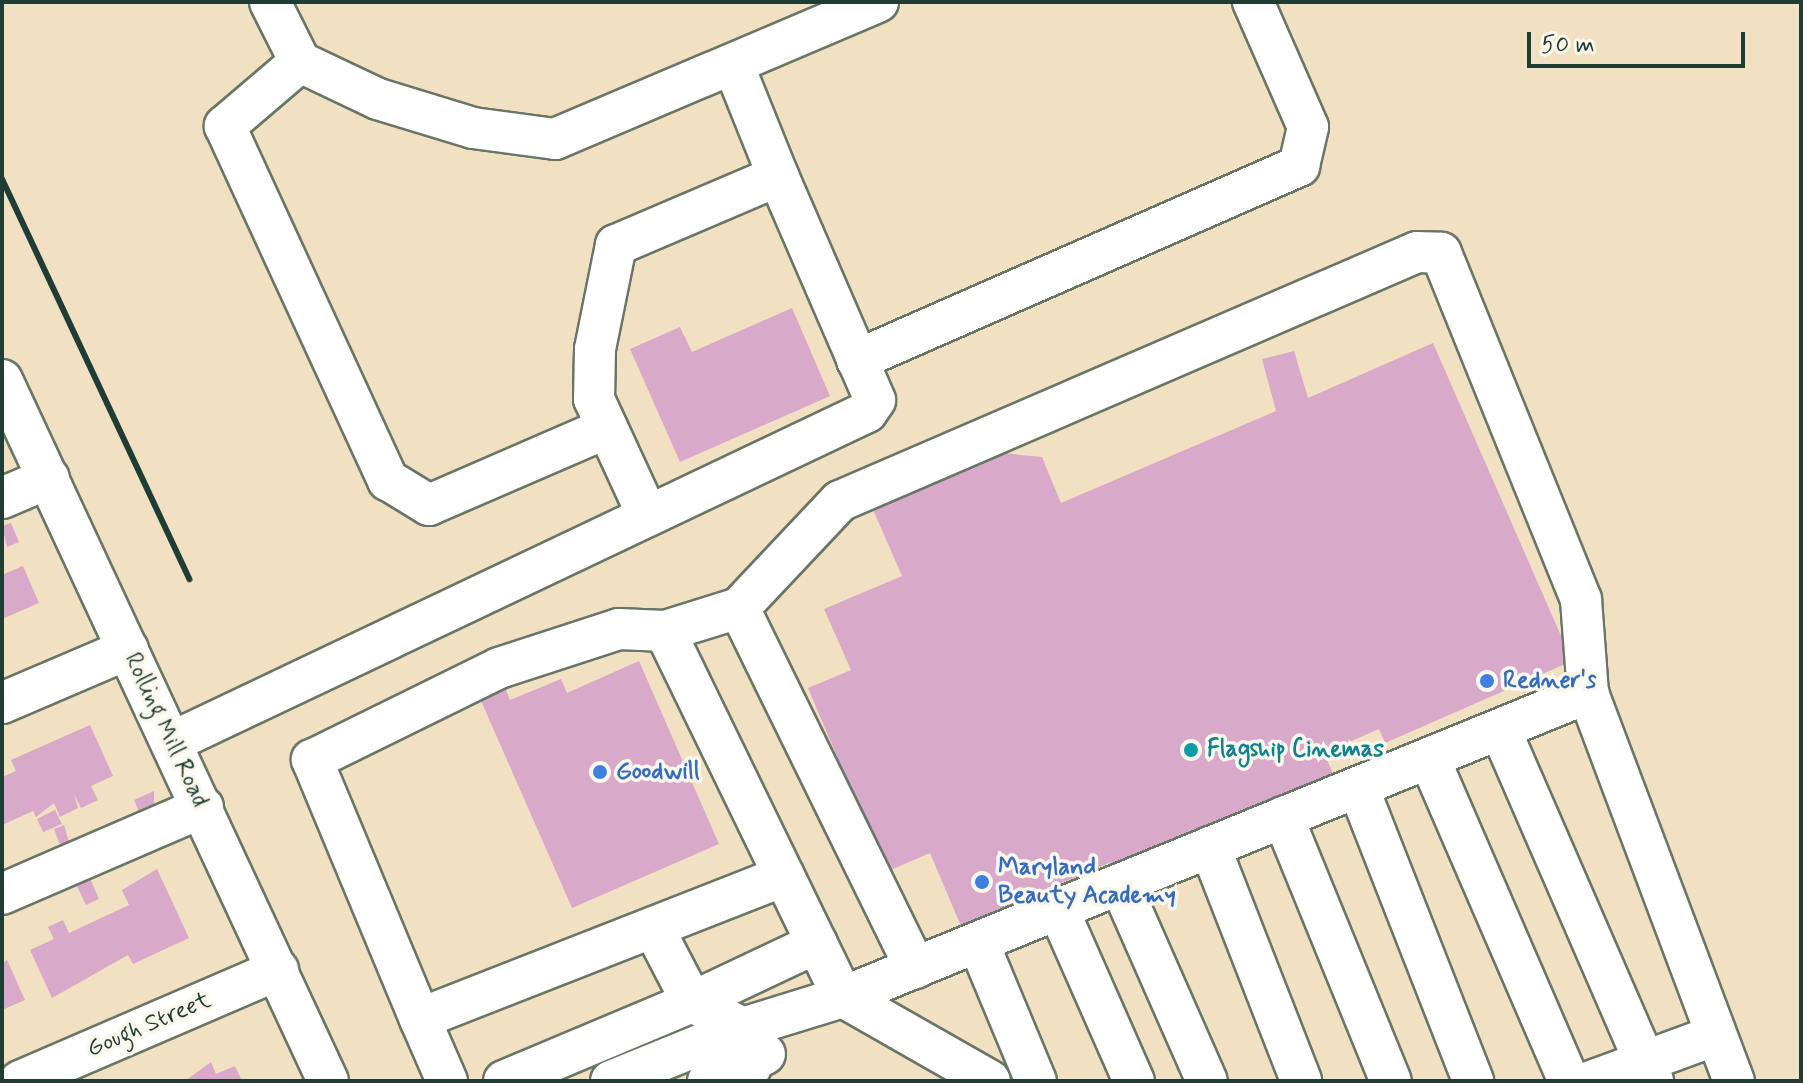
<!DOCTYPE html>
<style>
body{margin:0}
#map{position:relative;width:1803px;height:1083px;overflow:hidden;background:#f1e0c1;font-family:Mynerve,sans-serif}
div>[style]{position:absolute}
.building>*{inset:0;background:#d9a9ca}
.roads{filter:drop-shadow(2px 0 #687665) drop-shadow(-2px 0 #687665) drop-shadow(0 2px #687665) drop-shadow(0 -2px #687665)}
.minor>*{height:40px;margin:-20px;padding:0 20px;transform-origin:20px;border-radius:20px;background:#fff}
.rail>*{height:6px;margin:-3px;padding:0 3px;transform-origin:3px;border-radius:3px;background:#1f3d34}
.dots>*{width:22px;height:22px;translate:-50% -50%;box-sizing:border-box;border:4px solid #fbf7ec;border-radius:50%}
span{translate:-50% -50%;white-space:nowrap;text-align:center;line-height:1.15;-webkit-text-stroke:7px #fbf7ec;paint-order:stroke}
.shop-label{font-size:24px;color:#366cbe;font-weight:700}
.left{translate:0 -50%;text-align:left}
.street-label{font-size:24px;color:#1f3d34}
.culture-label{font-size:24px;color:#0d838f;font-weight:700}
.frame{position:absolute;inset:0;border:4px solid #1f3d34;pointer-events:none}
.scale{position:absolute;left:1527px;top:32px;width:218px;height:36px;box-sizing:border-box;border:4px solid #1f3d34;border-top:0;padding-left:10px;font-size:24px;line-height:28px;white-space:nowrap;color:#1f3d34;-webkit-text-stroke:6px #fbf7ec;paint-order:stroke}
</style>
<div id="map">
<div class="building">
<div style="clip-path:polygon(792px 308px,830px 396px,680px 462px,630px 349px,680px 327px,692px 352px)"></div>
<div style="clip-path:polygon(1433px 343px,1572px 661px,1385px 743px,1379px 729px,1324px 753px,1335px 778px,1116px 874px,1111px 862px,961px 926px,930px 853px,886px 872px,808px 688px,851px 670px,824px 609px,902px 576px,868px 498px,972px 450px,1042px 457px,1061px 503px,1276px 411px,1262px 359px,1294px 351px,1308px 398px)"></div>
<div style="clip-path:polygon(11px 523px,19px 542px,7px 547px,2px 526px)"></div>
<div style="clip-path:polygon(23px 566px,39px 603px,2px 619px,2px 575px)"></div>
<div style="clip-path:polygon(639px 661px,719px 844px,572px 908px,478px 694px,503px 683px,510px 700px,561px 679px,567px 693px)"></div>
<div style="clip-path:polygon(90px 725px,113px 776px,91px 786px,98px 800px,81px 808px,74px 794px,78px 808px,60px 817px,54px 803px,36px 817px,33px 811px,2px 825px,2px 777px,16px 771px,11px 760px)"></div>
<div style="clip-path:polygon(154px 791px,154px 816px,143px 821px,134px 800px)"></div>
<div style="clip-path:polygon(55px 810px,62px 824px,43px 832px,37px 819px)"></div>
<div style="clip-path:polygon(64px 825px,69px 842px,60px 845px,54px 829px)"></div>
<div style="clip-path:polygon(157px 869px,189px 938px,133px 964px,128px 955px,52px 998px,30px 950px,54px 939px,48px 927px,63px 920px,69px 933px,129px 905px,122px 890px)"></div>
<div style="clip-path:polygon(88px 874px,99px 899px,86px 905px,74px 880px)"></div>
<div style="clip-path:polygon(7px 960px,25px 1000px,2px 1010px,2px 963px)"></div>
<div style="clip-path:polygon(211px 1062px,216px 1074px,235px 1066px,242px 1081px,185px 1081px)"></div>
</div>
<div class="roads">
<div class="minor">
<div style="left:270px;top:2px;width:67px;rotate:63.4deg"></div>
<div style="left:300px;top:62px;width:86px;rotate:25.4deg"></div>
<div style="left:378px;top:99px;width:99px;rotate:17deg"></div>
<div style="left:473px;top:128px;width:83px;rotate:7.6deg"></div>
<div style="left:555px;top:139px;width:351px;rotate:-23deg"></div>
<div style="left:300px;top:62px;width:99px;rotate:139.5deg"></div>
<div style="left:225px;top:126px;width:390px;rotate:65.3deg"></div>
<div style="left:388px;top:480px;width:48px;rotate:31.4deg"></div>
<div style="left:429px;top:505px;width:194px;rotate:-23.4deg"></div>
<div style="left:733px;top:64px;width:121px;rotate:68.1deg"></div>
<div style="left:857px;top:360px;width:483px;rotate:-23.7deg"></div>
<div style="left:1299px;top:166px;width:40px;rotate:-77deg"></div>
<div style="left:1308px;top:127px;width:137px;rotate:-113.7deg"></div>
<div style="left:2px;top:380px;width:773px;rotate:65.06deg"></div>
<div style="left:2px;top:498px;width:51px;rotate:-23.1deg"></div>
<div style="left:739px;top:608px;width:147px;rotate:-46.7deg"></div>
<div style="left:840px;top:501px;width:628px;rotate:-23.34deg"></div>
<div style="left:1417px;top:252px;width:24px;rotate:2deg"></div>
<div style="left:1441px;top:253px;width:374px;rotate:68deg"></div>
<div style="left:1581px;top:600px;width:93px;rotate:85.7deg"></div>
<div style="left:1588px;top:693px;width:415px;rotate:69.4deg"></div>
<div style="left:665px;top:631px;width:407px;rotate:64.1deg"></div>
<div style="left:843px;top:997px;width:169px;rotate:29.7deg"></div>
<div style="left:2px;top:703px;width:137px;rotate:-23.2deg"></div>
<div style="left:1500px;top:729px;width:384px;rotate:66.5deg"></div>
<div style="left:172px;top:742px;width:769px;rotate:-25.4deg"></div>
<div style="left:867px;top:412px;width:14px;rotate:-56deg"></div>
<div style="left:875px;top:400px;width:244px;rotate:-113.4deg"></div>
<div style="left:778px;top:176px;width:176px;rotate:156.9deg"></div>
<div style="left:616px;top:245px;width:106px;rotate:101.4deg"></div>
<div style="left:595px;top:349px;width:50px;rotate:91.1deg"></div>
<div style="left:594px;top:399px;width:127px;rotate:65.3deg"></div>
<div style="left:1429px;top:758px;width:352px;rotate:66.6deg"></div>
<div style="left:1358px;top:787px;width:316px;rotate:68.6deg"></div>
<div style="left:1283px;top:817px;width:285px;rotate:67.8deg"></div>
<div style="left:1210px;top:847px;width:251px;rotate:68.7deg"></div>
<div style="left:784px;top:876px;width:391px;rotate:158.6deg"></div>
<div style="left:420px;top:1019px;width:281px;rotate:-112.6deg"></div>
<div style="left:312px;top:760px;width:208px;rotate:-26.2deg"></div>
<div style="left:499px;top:668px;width:126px;rotate:-18deg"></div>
<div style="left:619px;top:629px;width:46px;rotate:2.5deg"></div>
<div style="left:665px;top:631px;width:77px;rotate:-17.3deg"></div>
<div style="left:739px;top:608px;width:401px;rotate:63.9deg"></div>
<div style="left:1120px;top:884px;width:215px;rotate:66.2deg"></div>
<div style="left:2px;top:894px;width:219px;rotate:-23.4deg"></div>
<div style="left:1058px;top:909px;width:188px;rotate:66.2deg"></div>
<div style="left:654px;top:929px;width:82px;rotate:62.5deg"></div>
<div style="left:692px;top:1002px;width:138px;rotate:-25.3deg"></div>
<div style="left:978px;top:942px;width:151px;rotate:67.4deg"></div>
<div style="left:420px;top:1019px;width:68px;rotate:66.5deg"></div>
<div style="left:20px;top:1081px;width:281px;rotate:-23.3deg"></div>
<div style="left:504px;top:1081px;width:204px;rotate:-22.8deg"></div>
<div style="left:692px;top:1002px;width:57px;rotate:27deg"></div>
<div style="left:743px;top:1028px;width:35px;rotate:72deg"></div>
<div style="left:754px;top:1061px;width:22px;rotate:117deg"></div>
<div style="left:611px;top:1081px;width:138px;rotate:-22.1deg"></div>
<div style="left:739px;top:1029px;width:109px;rotate:-17.1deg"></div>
<div style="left:843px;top:997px;width:805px;rotate:-22.2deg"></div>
<div style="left:708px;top:1081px;width:63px;rotate:-25.3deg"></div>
<div style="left:1591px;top:1081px;width:133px;rotate:-20.2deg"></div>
</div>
</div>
<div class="rail">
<div style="left:2px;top:179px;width:442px;rotate:64.9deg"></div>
</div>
<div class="dots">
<div style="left:1487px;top:681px;background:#3f7fe0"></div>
<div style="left:1191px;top:750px;background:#0f9aa8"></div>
<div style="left:600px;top:772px;background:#3f7fe0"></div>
<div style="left:982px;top:882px;background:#3f7fe0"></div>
</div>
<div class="shop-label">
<span class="left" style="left:1503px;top:681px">Redner's</span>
<span class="left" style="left:616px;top:772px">Goodwill</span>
<span class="left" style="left:998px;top:882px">Maryland<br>Beauty Academy</span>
</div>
<div class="street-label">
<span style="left:166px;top:730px;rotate:65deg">Rolling Mill Road</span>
<span style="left:149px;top:1025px;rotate:-23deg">Gough Street</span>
</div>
<div class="culture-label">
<span class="left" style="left:1207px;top:750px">Flagship Cinemas</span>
</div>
<div class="frame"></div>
<div class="scale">50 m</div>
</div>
